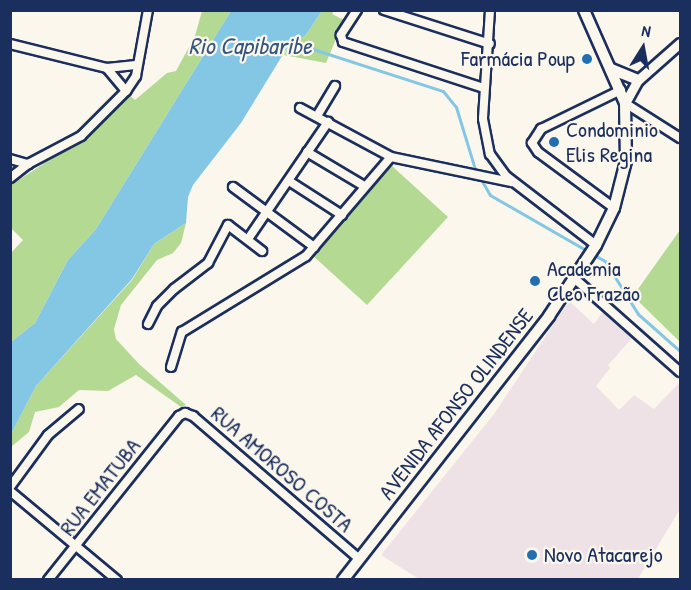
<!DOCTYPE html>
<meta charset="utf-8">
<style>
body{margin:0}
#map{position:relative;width:691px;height:590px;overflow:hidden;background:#fbf7ec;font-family:"Patrick Hand",sans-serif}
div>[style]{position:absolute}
.built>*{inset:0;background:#efe2e7}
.green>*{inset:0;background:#b4d993}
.water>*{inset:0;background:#84c7e5}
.stream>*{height:3px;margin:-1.5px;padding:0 1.5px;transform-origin:1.5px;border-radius:1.5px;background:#84c7e5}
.roads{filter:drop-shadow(2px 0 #1b2f5e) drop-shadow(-2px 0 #1b2f5e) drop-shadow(0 2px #1b2f5e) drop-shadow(0 -2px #1b2f5e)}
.minor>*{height:8px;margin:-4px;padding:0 4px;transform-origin:4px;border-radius:4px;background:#fbf7ec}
.tertiary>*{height:9px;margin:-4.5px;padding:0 4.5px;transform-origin:4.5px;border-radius:4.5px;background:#fbf7ec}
.secondary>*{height:10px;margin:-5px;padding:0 5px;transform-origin:5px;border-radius:5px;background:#fbf7ec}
.dots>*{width:16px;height:16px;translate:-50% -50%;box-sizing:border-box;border:3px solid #fbf7ec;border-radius:50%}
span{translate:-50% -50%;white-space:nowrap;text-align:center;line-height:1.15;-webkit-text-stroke:4.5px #fbf7ec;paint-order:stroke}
.poi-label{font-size:22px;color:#1b2f5e}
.right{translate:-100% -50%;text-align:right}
.left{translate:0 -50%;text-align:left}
.street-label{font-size:22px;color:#1b2f5e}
.water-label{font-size:24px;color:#355580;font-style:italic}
.frame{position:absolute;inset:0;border:12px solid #1b2f5e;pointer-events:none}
.north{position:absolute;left:613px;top:18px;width:60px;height:60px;-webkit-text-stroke:4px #fbf7ec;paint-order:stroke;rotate:11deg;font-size:16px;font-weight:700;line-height:24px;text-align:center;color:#1b2f5e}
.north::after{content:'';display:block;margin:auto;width:21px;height:27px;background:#1b2f5e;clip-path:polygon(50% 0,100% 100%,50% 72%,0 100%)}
</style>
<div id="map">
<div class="built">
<div style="clip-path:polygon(569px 301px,594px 324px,604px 310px,635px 335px,608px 365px,610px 368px,596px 386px,619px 410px,634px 395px,654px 409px,680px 382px,680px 509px,638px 579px,419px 579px,381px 555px,494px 414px)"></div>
</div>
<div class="green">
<div style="clip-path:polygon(202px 11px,231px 11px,96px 229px,68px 260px,35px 323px,11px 342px,11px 253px,23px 240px,11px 228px,11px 185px,91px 133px,129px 95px,135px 100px,167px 73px,176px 71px,195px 36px)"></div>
<div style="clip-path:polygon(322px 11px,334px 11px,332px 14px,344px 20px,326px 63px,284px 55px,290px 42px,305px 36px)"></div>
<div style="clip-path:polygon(392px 166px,448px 217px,367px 305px,311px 254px)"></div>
<div style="clip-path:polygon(186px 223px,181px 243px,173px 253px,157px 260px,121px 305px,114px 329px,116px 339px,139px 364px,186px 405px,181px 407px,136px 375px,108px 391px,79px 390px,59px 407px,35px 412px,29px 432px,11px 447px,11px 434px,36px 386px,132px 280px,154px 244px)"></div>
<div style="clip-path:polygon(680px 230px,680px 342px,633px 296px)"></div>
</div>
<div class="water">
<div style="clip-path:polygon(231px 11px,322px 11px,305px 36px,290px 43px,241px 123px,193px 185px,188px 197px,186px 223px,154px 244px,132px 279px,36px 386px,11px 434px,11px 342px,35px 323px,68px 260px,96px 229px)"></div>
</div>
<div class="stream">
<div style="left:288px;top:41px;width:163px;rotate:17.9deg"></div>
<div style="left:443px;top:91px;width:21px;rotate:51deg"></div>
<div style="left:456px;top:107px;width:65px;rotate:73deg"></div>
<div style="left:475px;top:169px;width:30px;rotate:60deg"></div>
<div style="left:490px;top:195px;width:133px;rotate:29.9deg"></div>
<div style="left:605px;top:261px;width:62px;rotate:58.1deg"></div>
<div style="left:638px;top:314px;width:56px;rotate:41.4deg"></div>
</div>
<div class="roads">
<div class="minor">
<div style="left:357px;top:10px;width:30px;rotate:123deg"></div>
<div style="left:341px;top:35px;width:7px;rotate:74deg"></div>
<div style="left:343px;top:42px;width:148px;rotate:18.1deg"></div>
<div style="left:384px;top:10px;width:111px;rotate:17.8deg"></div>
<div style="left:490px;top:10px;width:109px;rotate:93.7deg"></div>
<div style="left:483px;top:119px;width:36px;rotate:79deg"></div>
<div style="left:490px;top:154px;width:27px;rotate:54deg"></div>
<div style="left:506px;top:176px;width:113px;rotate:37.5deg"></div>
<div style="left:10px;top:44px;width:100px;rotate:13.9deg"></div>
<div style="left:107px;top:68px;width:29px;rotate:-6deg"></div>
<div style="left:126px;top:91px;width:18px;rotate:-56deg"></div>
<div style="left:136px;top:76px;width:67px;rotate:-79.7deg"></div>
<div style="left:625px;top:103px;width:65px;rotate:32.5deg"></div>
<div style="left:300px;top:108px;width:103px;rotate:28.3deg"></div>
<div style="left:391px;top:157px;width:123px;rotate:11.8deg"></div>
<div style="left:317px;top:116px;width:35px;rotate:-59deg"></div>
<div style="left:307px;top:152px;width:66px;rotate:30.8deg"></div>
<div style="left:10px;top:159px;width:19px;rotate:16deg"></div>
<div style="left:10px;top:178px;width:23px;rotate:-38deg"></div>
<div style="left:28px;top:164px;width:60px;rotate:-27.8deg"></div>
<div style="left:81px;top:136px;width:64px;rotate:-45deg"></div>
<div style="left:126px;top:91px;width:30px;rotate:-130deg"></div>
<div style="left:289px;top:181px;width:63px;rotate:32.7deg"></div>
<div style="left:233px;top:187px;width:101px;rotate:36.5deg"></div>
<div style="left:614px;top:208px;width:94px;rotate:-143.6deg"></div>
<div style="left:538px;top:152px;width:11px;rotate:-124deg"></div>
<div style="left:532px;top:143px;width:17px;rotate:-57deg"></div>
<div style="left:541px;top:129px;width:89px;rotate:-26deg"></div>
<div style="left:248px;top:239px;width:142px;rotate:-55.6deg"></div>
<div style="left:575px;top:279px;width:140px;rotate:41.5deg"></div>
<div style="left:148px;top:324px;width:20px;rotate:-63deg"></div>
<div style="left:157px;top:306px;width:24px;rotate:-45deg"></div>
<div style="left:174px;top:289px;width:43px;rotate:-37.4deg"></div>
<div style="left:208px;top:263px;width:43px;rotate:-62.2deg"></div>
<div style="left:228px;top:225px;width:43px;rotate:37.4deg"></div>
<div style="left:171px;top:367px;width:37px;rotate:-73deg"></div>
<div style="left:182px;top:332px;width:145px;rotate:-31.5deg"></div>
<div style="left:306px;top:256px;width:130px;rotate:-49.4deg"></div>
<div style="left:10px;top:487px;width:64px;rotate:-53.8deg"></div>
<div style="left:48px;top:435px;width:40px;rotate:-40deg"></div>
<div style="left:10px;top:491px;width:139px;rotate:39.8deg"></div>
<div style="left:48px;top:580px;width:210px;rotate:-51.4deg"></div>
<div style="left:179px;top:416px;width:7px;rotate:-27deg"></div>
<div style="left:185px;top:413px;width:9px;rotate:21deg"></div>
<div style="left:193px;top:416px;width:219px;rotate:40.7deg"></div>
</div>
<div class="tertiary">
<div style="left:625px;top:103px;width:26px;rotate:-61deg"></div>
<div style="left:638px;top:80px;width:56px;rotate:-41.4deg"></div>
</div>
<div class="secondary">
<div style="left:611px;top:69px;width:29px;rotate:22deg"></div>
<div style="left:343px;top:580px;width:335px;rotate:-52deg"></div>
<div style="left:549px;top:316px;width:85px;rotate:-56.5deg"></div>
<div style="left:596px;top:245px;width:41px;rotate:-64.1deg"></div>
<div style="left:614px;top:208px;width:49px;rotate:-75.7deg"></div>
<div style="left:626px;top:161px;width:58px;rotate:-91deg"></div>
<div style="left:625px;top:103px;width:102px;rotate:-113.8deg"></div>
</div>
</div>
<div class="dots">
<div style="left:587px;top:59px;background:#1f6fb2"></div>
<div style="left:554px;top:142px;background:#1f6fb2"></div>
<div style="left:535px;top:281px;background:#1f6fb2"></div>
<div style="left:532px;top:555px;background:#1f6fb2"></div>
</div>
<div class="poi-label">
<span class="right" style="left:575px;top:59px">Farmácia Poup</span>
<span class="left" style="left:566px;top:142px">Condominio<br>Elis Regina</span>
<span class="left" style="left:547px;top:281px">Academia<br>Cleo Frazão</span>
<span class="left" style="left:544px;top:555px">Novo Atacarejo</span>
</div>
<div class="street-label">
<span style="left:456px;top:404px;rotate:-52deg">AVENIDA AFONSO OLINDENSE</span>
<span style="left:282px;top:469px;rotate:41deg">RUA AMOROSO COSTA</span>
<span style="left:100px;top:487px;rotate:-52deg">RUA EMATUBA</span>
</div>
<div class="water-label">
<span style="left:250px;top:46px">Rio Capibaribe</span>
</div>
<div class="frame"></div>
<div class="north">N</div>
</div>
